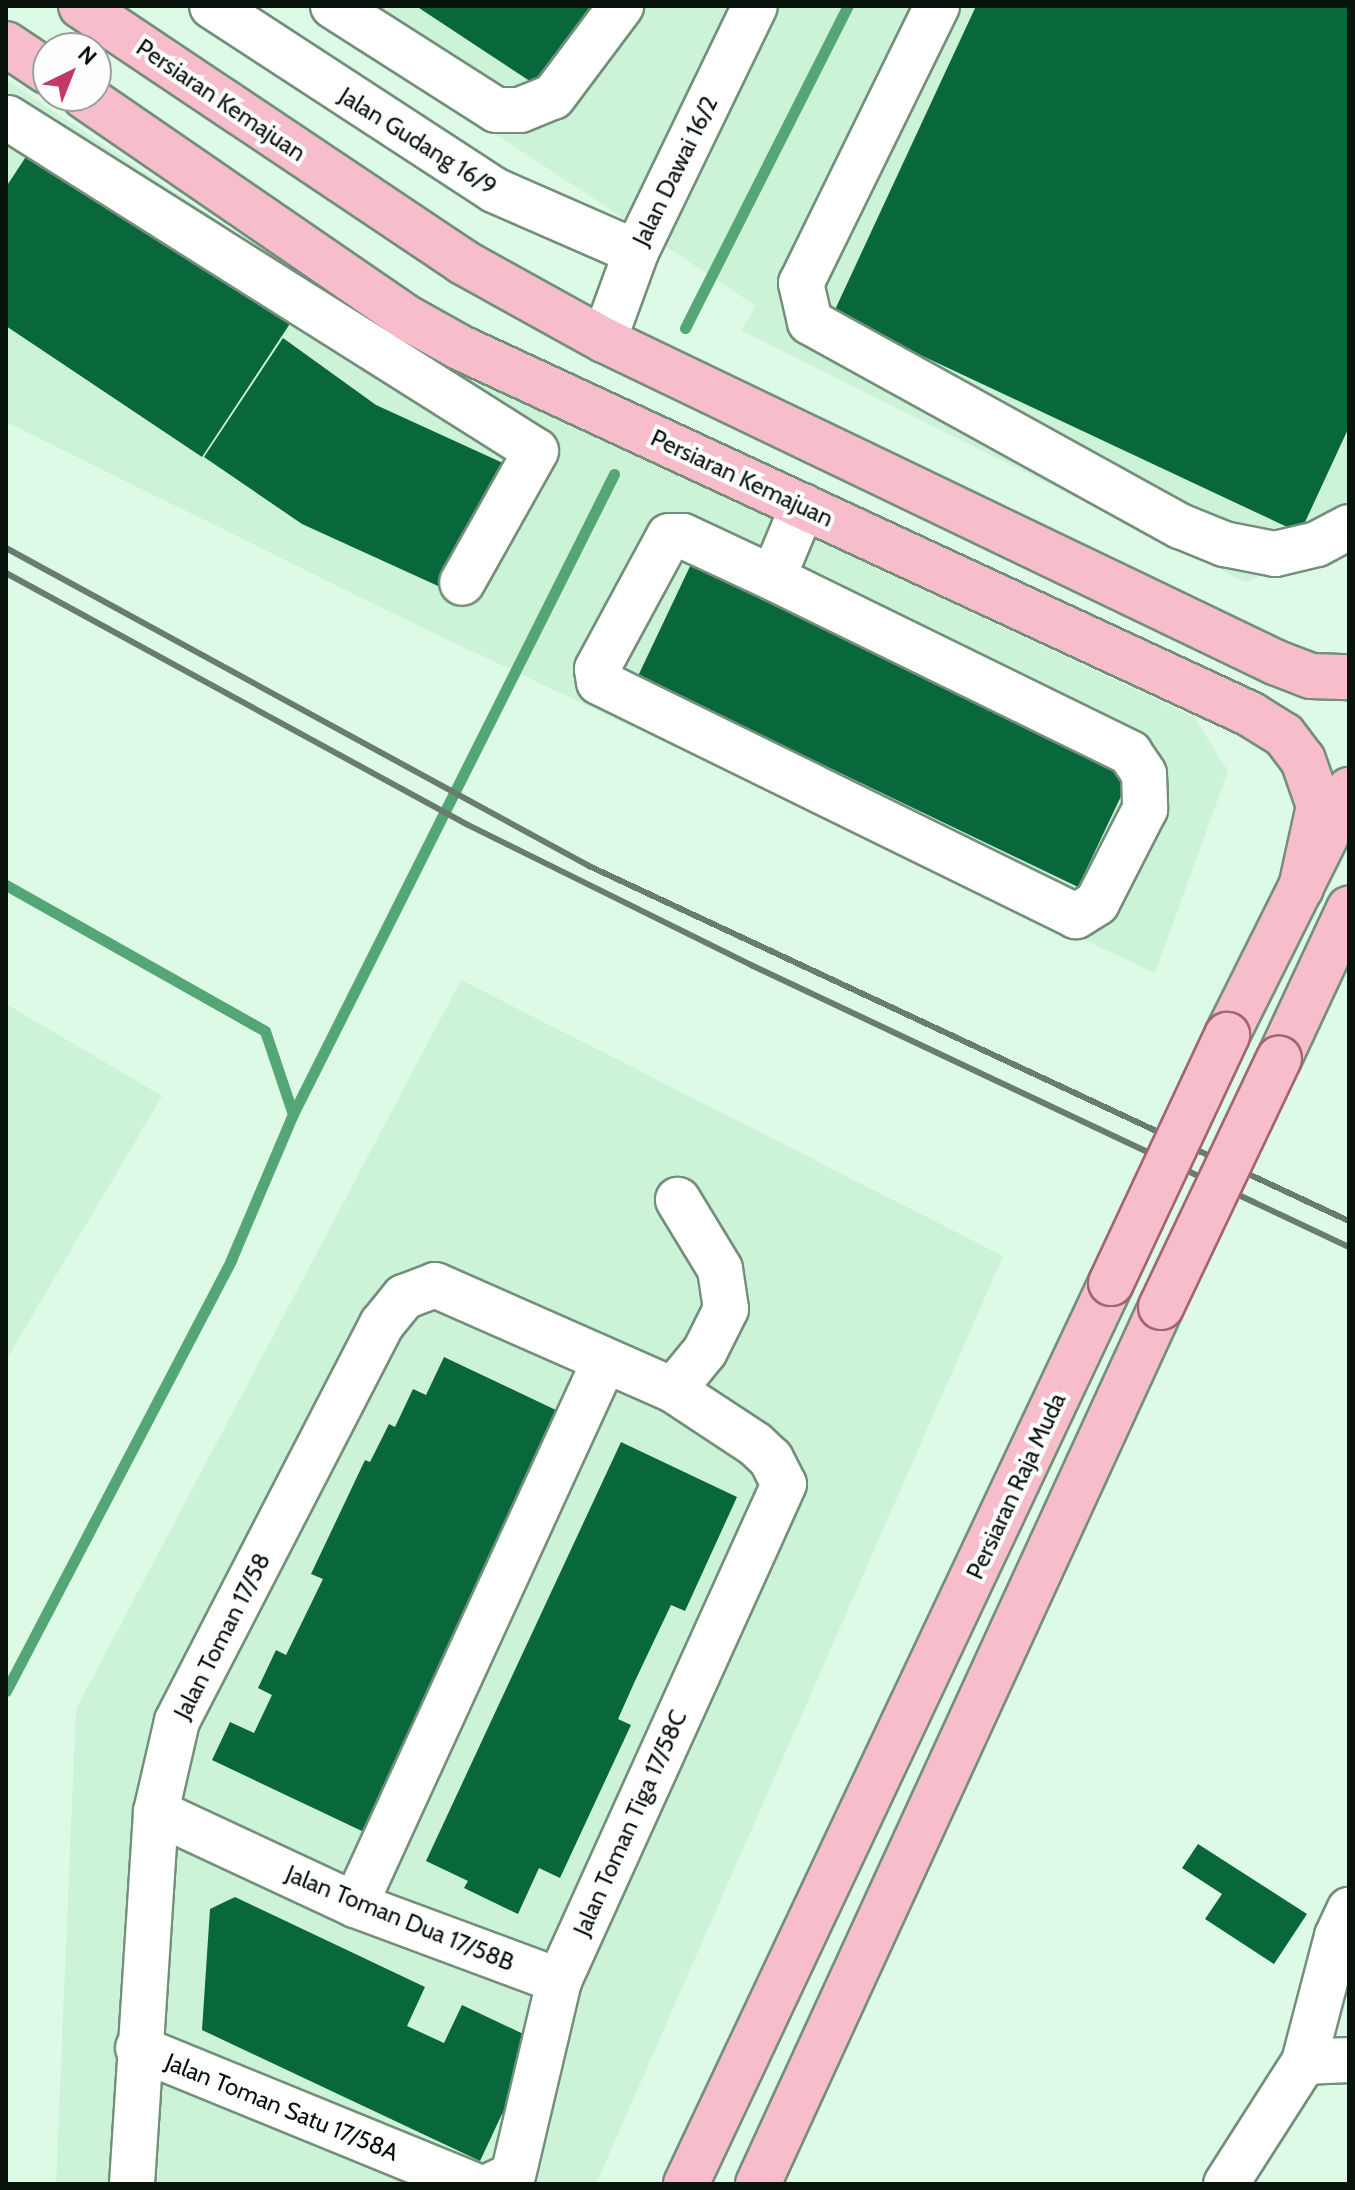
<!DOCTYPE html>
<style>
body{margin:0}
#map{position:relative;width:1355px;height:2190px;overflow:hidden;background:#dcfae5;font-family:Cabin,sans-serif}
div>[style]{position:absolute}
.built>*{inset:0;background:#ccf2d8}
.stream>*{height:11px;margin:-5.5px;padding:0 5.5px;transform-origin:5.5px;border-radius:5.5px;background:#55a676}
.building>*{inset:0;background:#08683c}
.roads{filter:drop-shadow(2px 0 #738f7c) drop-shadow(-2px 0 #738f7c) drop-shadow(0 2px #738f7c) drop-shadow(0 -2px #738f7c)}
.minor>*{height:44px;margin:-22px;padding:0 22px;transform-origin:22px;border-radius:22px;background:#fff}
.major>*{height:44px;margin:-22px;padding:0 22px;transform-origin:22px;border-radius:22px;background:#f8bdca}
.rail>*{height:6px;margin:-3px;padding:0 3px;transform-origin:3px;border-radius:3px;background:#687c6f}
.bridges{filter:drop-shadow(2px 0 #a16571) drop-shadow(-2px 0 #a16571) drop-shadow(0 2px #a16571) drop-shadow(0 -2px #a16571)}
.major-bridge>*{height:44px;margin:-22px;padding:0 22px;transform-origin:22px;border-radius:22px;background:#f8bdca}
span{translate:-50% -50%;white-space:nowrap;text-align:center;line-height:1.15;-webkit-text-stroke:8px #fefefe;paint-order:stroke}
.street-label{font-size:24px;color:#08130c}
.frame{position:absolute;inset:0;border:8px solid #08130c;pointer-events:none}
.north{position:absolute;left:32px;top:32px;width:80px;height:80px;box-sizing:border-box;background:#fefefe;border:2px solid #9ca09d;border-radius:50%;rotate:43deg;font-size:22px;font-weight:700;line-height:32px;text-align:center;color:#08130c}
.north::after{content:'';display:block;margin:auto;width:28px;height:36px;background:#c53765;clip-path:polygon(50% 0,100% 100%,50% 72%,0 100%)}
</style>
<div id="map">
<div class="built">
<div style="clip-path:polygon(302px 6px,1349px 6px,1349px 545px,1245px 582px,741px 330px,756px 306px)"></div>
<div style="clip-path:polygon(6px 80px,421px 355px,1194px 717px,1228px 771px,1155px 973px,431px 632px,6px 422px)"></div>
<div style="clip-path:polygon(461px 980px,1003px 1256px,596px 2184px,56px 2184px,76px 1709px)"></div>
<div style="clip-path:polygon(6px 1004px,162px 1096px,6px 1360px)"></div>
</div>
<div class="stream">
<div style="left:685px;top:328px;width:361px;rotate:-63.2deg"></div>
<div style="left:6px;top:885px;width:297px;rotate:29.4deg"></div>
<div style="left:265px;top:1031px;width:88px;rotate:71.4deg"></div>
<div style="left:6px;top:1691px;width:486px;rotate:-62.4deg"></div>
<div style="left:231px;top:1260px;width:159px;rotate:-67deg"></div>
<div style="left:293px;top:1114px;width:716px;rotate:-63.36deg"></div>
</div>
<div class="building">
<div style="clip-path:polygon(416px 6px,605px 6px,548px 93px)"></div>
<div style="clip-path:polygon(976px 6px,1349px 6px,1349px 427px,1300px 533px,833px 314px)"></div>
<div style="clip-path:polygon(37px 140px,297px 313px,202px 457px,6px 326px,6px 187px)"></div>
<div style="clip-path:polygon(283px 338px,376px 405px,527px 474px,471px 601px,302px 524px,204px 457px)"></div>
<div style="clip-path:polygon(693px 560px,1133px 771px,1078px 887px,638px 676px)"></div>
<div style="clip-path:polygon(444px 1357px,560px 1412px,364px 1832px,212px 1760px,230px 1722px,254px 1733px,272px 1695px,258px 1688px,276px 1650px,286px 1655px,323px 1579px,311px 1574px,365px 1460px,370px 1462px,389px 1424px,395px 1427px,413px 1389px,426px 1395px)"></div>
<div style="clip-path:polygon(621px 1442px,737px 1497px,685px 1611px,671px 1605px,635px 1681px,618px 1719px,631px 1725px,560px 1878px,539px 1868px,518px 1914px,464px 1888px,468px 1881px,426px 1861px)"></div>
<div style="clip-path:polygon(1198px 1844px,1307px 1914px,1274px 1964px,1205px 1919px,1222px 1894px,1182px 1868px)"></div>
<div style="clip-path:polygon(235px 1897px,425px 1987px,407px 2026px,444px 2043px,462px 2005px,551px 2047px,517px 2120px,502px 2114px,480px 2161px,202px 2030px,210px 1909px)"></div>
</div>
<div class="roads">
<div class="minor">
<div style="left:212px;top:6px;width:337px;rotate:33.1deg"></div>
<div style="left:494px;top:190px;width:155px;rotate:23.6deg"></div>
<div style="left:333px;top:6px;width:193px;rotate:32.5deg"></div>
<div style="left:496px;top:110px;width:24px"></div>
<div style="left:520px;top:110px;width:35px;rotate:-22deg"></div>
<div style="left:553px;top:97px;width:114px;rotate:-53.2deg"></div>
<div style="left:937px;top:6px;width:309px;rotate:116.1deg"></div>
<div style="left:801px;top:283px;width:40px;rotate:77deg"></div>
<div style="left:810px;top:322px;width:423px;rotate:28.9deg"></div>
<div style="left:1180px;top:526px;width:48px;rotate:22.2deg"></div>
<div style="left:1224px;top:544px;width:52px;rotate:11.1deg"></div>
<div style="left:1275px;top:554px;width:43px;rotate:-13.4deg"></div>
<div style="left:1317px;top:544px;width:36px;rotate:-28deg"></div>
<div style="left:8px;top:118px;width:624px;rotate:32.24deg"></div>
<div style="left:536px;top:451px;width:151px;rotate:119.3deg"></div>
<div style="left:604px;top:340px;width:94px;rotate:-70deg"></div>
<div style="left:636px;top:252px;width:273px;rotate:-64.2deg"></div>
<div style="left:773px;top:578px;width:398px;rotate:26.1deg"></div>
<div style="left:1130px;top:753px;width:25px;rotate:56deg"></div>
<div style="left:1144px;top:774px;width:35px;rotate:88deg"></div>
<div style="left:1145px;top:809px;width:106px;rotate:117.1deg"></div>
<div style="left:1097px;top:903px;width:25px;rotate:148deg"></div>
<div style="left:1076px;top:916px;width:531px;rotate:-153.87deg"></div>
<div style="left:599px;top:682px;width:13px;rotate:-99deg"></div>
<div style="left:597px;top:669px;width:151px;rotate:-61.6deg"></div>
<div style="left:669px;top:536px;width:14px"></div>
<div style="left:683px;top:536px;width:99px;rotate:25deg"></div>
<div style="left:773px;top:578px;width:78px;rotate:-67.4deg"></div>
<div style="left:673px;top:1390px;width:50px;rotate:-50.6deg"></div>
<div style="left:705px;top:1351px;width:47px;rotate:-63.4deg"></div>
<div style="left:726px;top:1309px;width:40px;rotate:-98.5deg"></div>
<div style="left:720px;top:1269px;width:81px;rotate:-121.3deg"></div>
<div style="left:156px;top:1812px;width:220px;rotate:25deg"></div>
<div style="left:355px;top:1905px;width:218px;rotate:20.4deg"></div>
<div style="left:355px;top:1905px;width:597px;rotate:-65.37deg"></div>
<div style="left:138px;top:2048px;width:360px;rotate:22.2deg"></div>
<div style="left:1304px;top:2062px;width:45px;rotate:-2.5deg"></div>
<div style="left:132px;top:2184px;width:373px;rotate:-86.3deg"></div>
<div style="left:156px;top:1812px;width:93px;rotate:-77deg"></div>
<div style="left:177px;top:1721px;width:447px;rotate:-62.7deg"></div>
<div style="left:382px;top:1324px;width:35px;rotate:-51deg"></div>
<div style="left:404px;top:1297px;width:33px;rotate:-21deg"></div>
<div style="left:435px;top:1285px;width:260px;rotate:23.8deg"></div>
<div style="left:673px;top:1390px;width:98px;rotate:33.4deg"></div>
<div style="left:755px;top:1444px;width:22px;rotate:43deg"></div>
<div style="left:771px;top:1459px;width:28px;rotate:63deg"></div>
<div style="left:784px;top:1484px;width:546px;rotate:114.36deg"></div>
<div style="left:559px;top:1981px;width:199px;rotate:103.3deg"></div>
<div style="left:513px;top:2175px;width:21px;rotate:155deg"></div>
<div style="left:1226px;top:2184px;width:145px;rotate:-57.4deg"></div>
<div style="left:1304px;top:2062px;width:130px;rotate:-75.3deg"></div>
<div style="left:1337px;top:1936px;width:29px;rotate:-65deg"></div>
</div>
<div class="major">
<div style="left:81px;top:6px;width:460px;rotate:33.8deg"></div>
<div style="left:463px;top:262px;width:161px;rotate:29deg"></div>
<div style="left:604px;top:340px;width:746px;rotate:25.64deg"></div>
<div style="left:1277px;top:663px;width:36px;rotate:21deg"></div>
<div style="left:1311px;top:676px;width:38px;rotate:2deg"></div>
<div style="left:6px;top:44px;width:50px;rotate:33.7deg"></div>
<div style="left:84px;top:96px;width:394px;rotate:34.5deg"></div>
<div style="left:409px;top:319px;width:57px;rotate:29.2deg"></div>
<div style="left:459px;top:347px;width:872px;rotate:24.89deg"></div>
<div style="left:1250px;top:714px;width:40px;rotate:32deg"></div>
<div style="left:1284px;top:735px;width:31px;rotate:53deg"></div>
<div style="left:1303px;top:760px;width:49px;rotate:70.8deg"></div>
<div style="left:1319px;top:806px;width:84px;rotate:102.4deg"></div>
<div style="left:1227px;top:1035px;width:274px;rotate:-63.5deg"></div>
<div style="left:1279px;top:1059px;width:166px;rotate:-65deg"></div>
<div style="left:686px;top:2184px;width:996px;rotate:-64.75deg"></div>
<div style="left:758px;top:2184px;width:965px;rotate:-65.32deg"></div>
</div>
</div>
<div class="rail">
<div style="left:6px;top:548px;width:664px;rotate:28.61deg"></div>
<div style="left:589px;top:866px;width:839px;rotate:25.04deg"></div>
<div style="left:6px;top:573px;width:526px;rotate:28.61deg"></div>
<div style="left:468px;top:825px;width:316px;rotate:26.3deg"></div>
<div style="left:751px;top:965px;width:661px;rotate:25.25deg"></div>
</div>
<div class="bridges">
<div class="major-bridge">
<div style="left:1111px;top:1283px;width:274px;rotate:-64.9deg"></div>
<div style="left:1161px;top:1307px;width:275px;rotate:-64.6deg"></div>
</div>
</div>
<div class="street-label">
<span style="left:221px;top:100px;rotate:34deg">Persiaran Kemajuan</span>
<span style="left:418px;top:141px;rotate:32deg">Jalan Gudang 16/9</span>
<span style="left:675px;top:171px;rotate:-64deg">Jalan Dawai 16/2</span>
<span style="left:742px;top:478px;rotate:25deg">Persiaran Kemajuan</span>
<span style="left:1016px;top:1486px;rotate:-65deg">Persiaran Raja Muda</span>
<span style="left:222px;top:1636px;rotate:-63deg">Jalan Toman 17/58</span>
<span style="left:630px;top:1823px;rotate:-66deg">Jalan Toman Tiga 17/58C</span>
<span style="left:400px;top:1918px;rotate:22deg">Jalan Toman Dua 17/58B</span>
<span style="left:282px;top:2107px;rotate:22deg">Jalan Toman Satu 17/58A</span>
</div>
<div class="frame"></div>
<div class="north">N</div>
</div>
